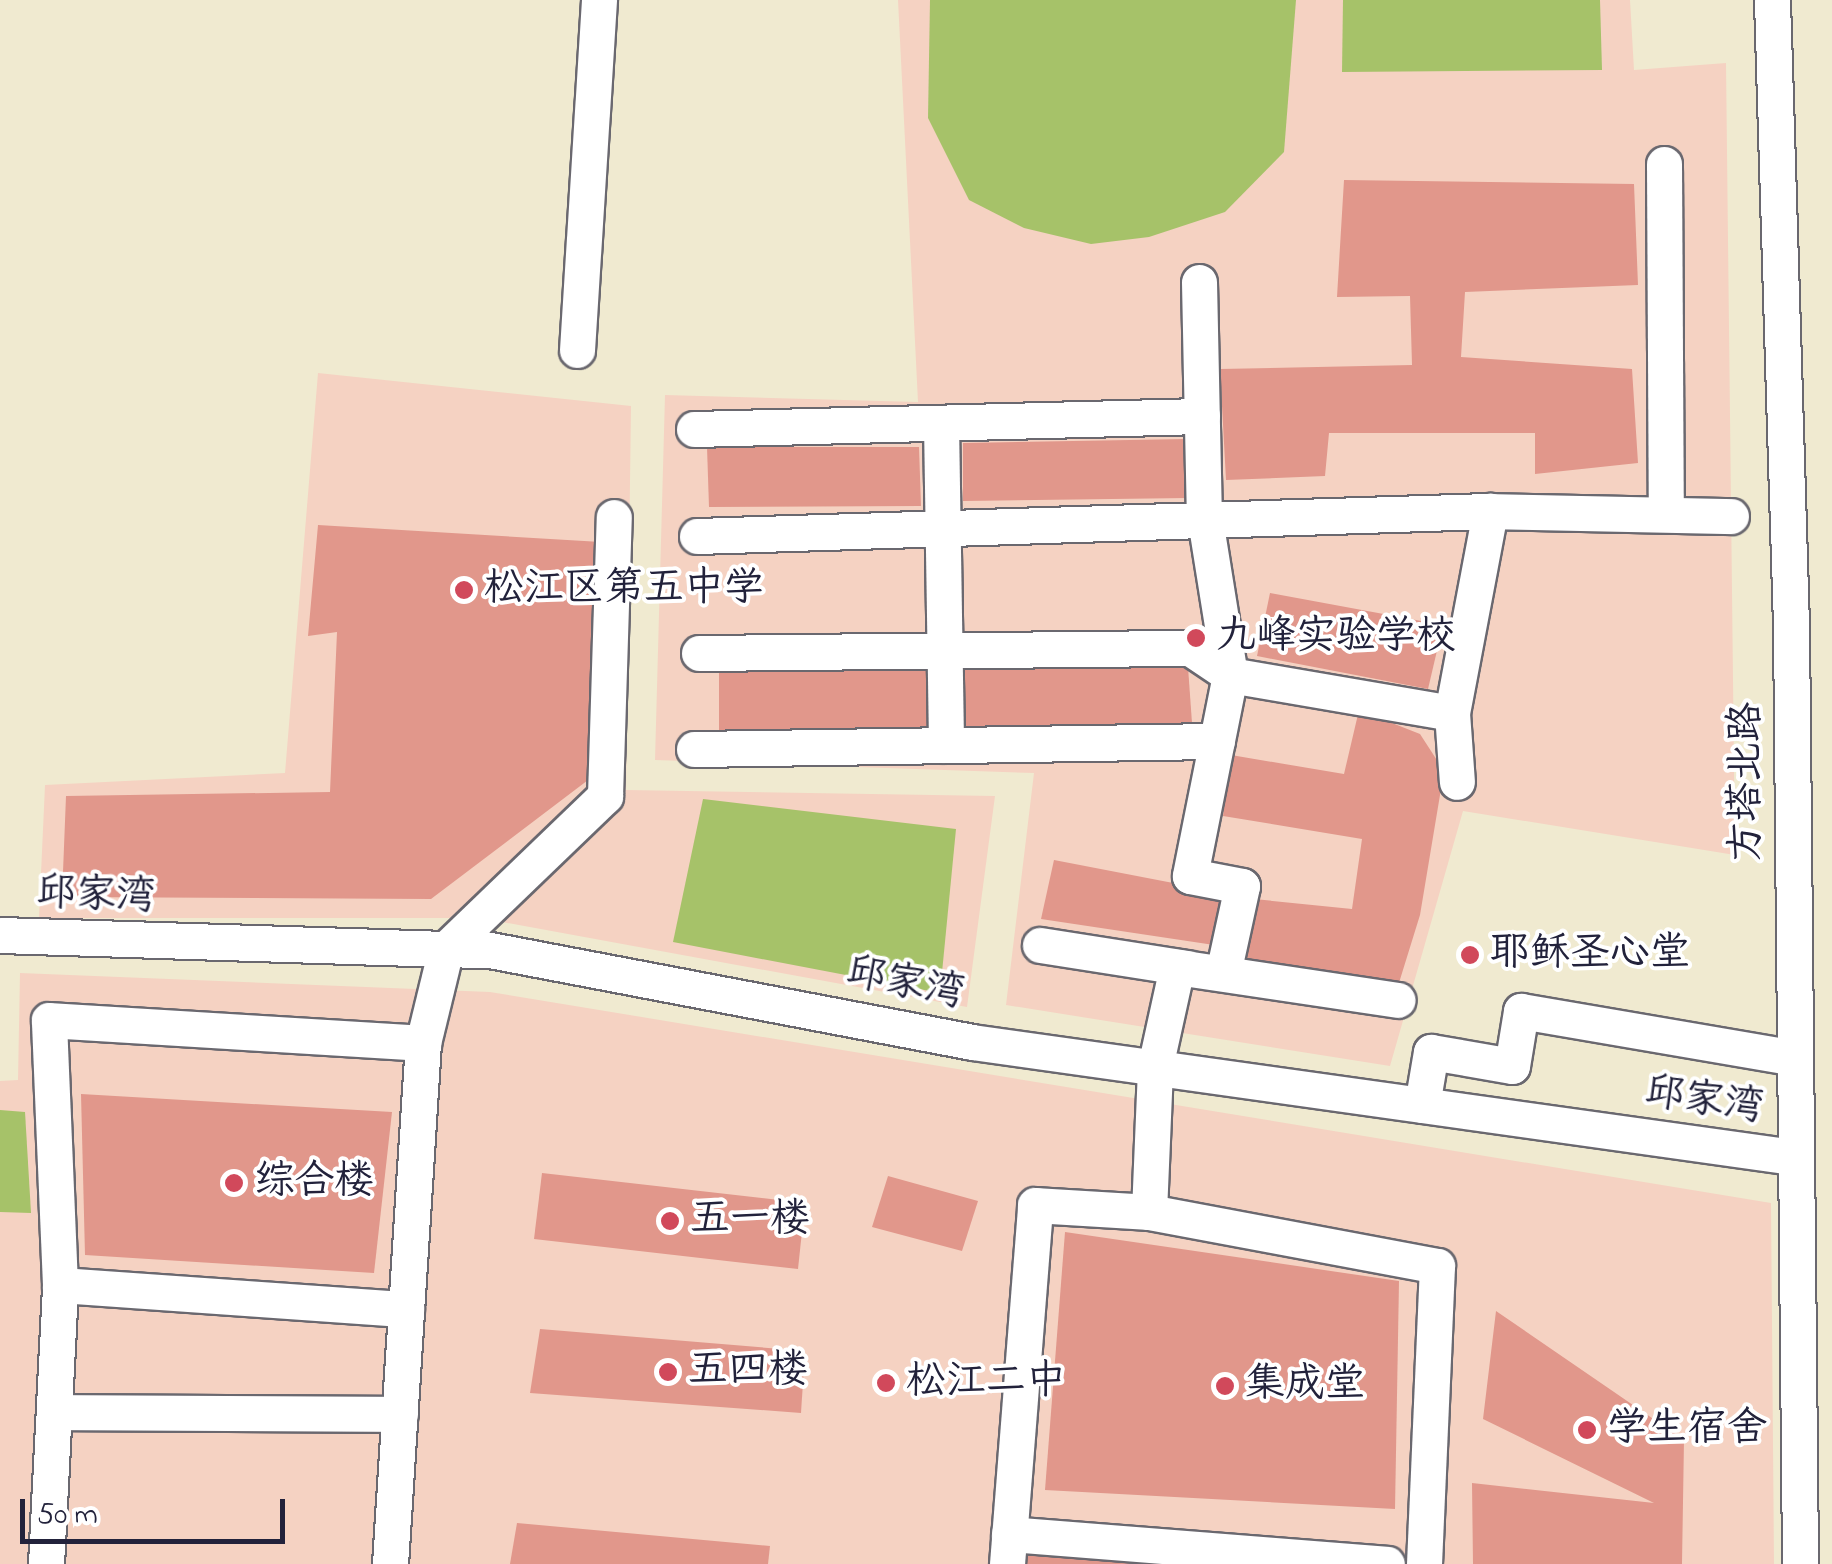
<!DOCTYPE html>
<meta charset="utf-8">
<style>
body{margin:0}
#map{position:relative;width:1832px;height:1564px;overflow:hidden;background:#f0ead0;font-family:"Indie Flower","LXGW WenKai TC",sans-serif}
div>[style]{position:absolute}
.built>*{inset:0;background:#f5d2c2}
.green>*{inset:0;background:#a6c269}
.building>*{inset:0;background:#e1978b}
.roads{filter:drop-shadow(2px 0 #6a686f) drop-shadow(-2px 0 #6a686f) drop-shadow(0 2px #6a686f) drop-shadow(0 -2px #6a686f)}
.minor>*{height:35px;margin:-17.5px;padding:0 17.5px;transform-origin:17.5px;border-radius:17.5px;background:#fff}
.dots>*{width:28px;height:28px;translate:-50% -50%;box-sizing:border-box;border:5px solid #fff;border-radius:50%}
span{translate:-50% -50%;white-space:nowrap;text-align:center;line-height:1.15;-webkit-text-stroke:8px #fff;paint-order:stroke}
.poi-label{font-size:40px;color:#22223b}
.left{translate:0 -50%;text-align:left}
.street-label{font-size:40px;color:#22223b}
.scale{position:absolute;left:20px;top:1499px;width:265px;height:45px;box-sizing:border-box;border:5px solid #22223b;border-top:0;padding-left:12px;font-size:30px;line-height:35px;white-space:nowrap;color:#22223b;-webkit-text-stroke:8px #fff;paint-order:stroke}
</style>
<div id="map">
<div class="built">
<div style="clip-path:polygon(898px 0,1630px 0,1634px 70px,1726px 63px,1735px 855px,1463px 811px,1390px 1066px,1006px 1005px,1034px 773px,655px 760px,665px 395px,918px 402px)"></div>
<div style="clip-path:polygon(318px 373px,631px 406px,626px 790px,995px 796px,967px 1007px,480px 918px,39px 918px,45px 785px,285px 773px)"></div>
<div style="clip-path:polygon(20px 973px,490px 992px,1771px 1203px,1774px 1564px,0 1564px,0 1081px,18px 1080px)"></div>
</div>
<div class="green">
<div style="clip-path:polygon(930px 0,1296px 0,1284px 152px,1225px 212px,1149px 237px,1091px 244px,1024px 228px,969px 200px,928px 118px)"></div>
<div style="clip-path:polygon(1343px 0,1600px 0,1602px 70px,1342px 72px)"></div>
<div style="clip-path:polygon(703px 799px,956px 829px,940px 993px,673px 942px)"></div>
<div style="clip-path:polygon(0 1110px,25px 1112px,31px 1213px,0 1212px)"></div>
</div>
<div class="building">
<div style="clip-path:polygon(1344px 180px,1634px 184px,1638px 285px,1465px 292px,1461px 357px,1632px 369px,1638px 463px,1535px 474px,1535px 433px,1329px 433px,1325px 476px,1226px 480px,1220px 369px,1412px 365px,1410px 296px,1337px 297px)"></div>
<div style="clip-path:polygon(1187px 439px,1188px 498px,963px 501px,963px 443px)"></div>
<div style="clip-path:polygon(707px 447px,919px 447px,921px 506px,709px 507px)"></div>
<div style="clip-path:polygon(318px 525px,601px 542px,596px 774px,431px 899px,62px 897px,66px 796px,330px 792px,337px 632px,308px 636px)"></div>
<div style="clip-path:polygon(1270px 593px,1443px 625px,1428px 689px,1257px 656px)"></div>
<div style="clip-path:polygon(1188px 667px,1192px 723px,963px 729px,964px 669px)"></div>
<div style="clip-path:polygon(927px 669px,927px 729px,719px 732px,719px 672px)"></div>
<div style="clip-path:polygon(1359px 710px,1420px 734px,1444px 771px,1420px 915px,1398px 986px,1246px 965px,1254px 899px,1352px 909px,1362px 839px,1223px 816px,1231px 755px,1344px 774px)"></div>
<div style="clip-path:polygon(1054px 860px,1225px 893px,1214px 945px,1041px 919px)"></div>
<div style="clip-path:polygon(81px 1094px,392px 1112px,374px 1273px,85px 1255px)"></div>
<div style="clip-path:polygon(542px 1173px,805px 1203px,798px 1269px,534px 1239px)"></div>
<div style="clip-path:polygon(888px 1176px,978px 1201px,962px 1251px,872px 1227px)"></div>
<div style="clip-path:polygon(1065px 1232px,1399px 1281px,1395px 1509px,1045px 1490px)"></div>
<div style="clip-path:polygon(1496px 1311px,1684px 1440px,1682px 1564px,1473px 1564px,1472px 1483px,1654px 1503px,1483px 1419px)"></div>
<div style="clip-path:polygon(540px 1329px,805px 1351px,801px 1413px,530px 1393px)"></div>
<div style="clip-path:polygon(517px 1523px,770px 1546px,768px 1564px,510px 1564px)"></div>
<div style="clip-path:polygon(1027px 1550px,1144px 1561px,1144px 1564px,1026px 1564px)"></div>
</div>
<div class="roads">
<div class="minor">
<div style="left:1772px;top:0;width:625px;rotate:88.26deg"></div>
<div style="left:1791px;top:625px;width:939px;rotate:89.45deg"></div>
<div style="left:1664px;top:164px;width:350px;rotate:89.7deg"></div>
<div style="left:1199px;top:282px;width:231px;rotate:88.8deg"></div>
<div style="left:1204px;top:513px;width:164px;rotate:80.9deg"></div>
<div style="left:1230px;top:675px;width:205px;rotate:101.3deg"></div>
<div style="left:1190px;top:876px;width:53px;rotate:10.9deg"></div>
<div style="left:1242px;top:886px;width:89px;rotate:102.3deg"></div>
<div style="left:577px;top:350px;width:351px;rotate:-86.4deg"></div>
<div style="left:941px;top:423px;width:322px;rotate:89.1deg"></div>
<div style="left:694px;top:429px;width:508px;rotate:-1.47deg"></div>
<div style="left:697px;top:536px;width:793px;rotate:-1.81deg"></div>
<div style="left:699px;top:653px;width:491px;rotate:-0.6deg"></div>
<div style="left:1190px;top:648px;width:48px;rotate:34deg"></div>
<div style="left:1230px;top:675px;width:225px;rotate:9.7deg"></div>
<div style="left:1452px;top:713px;width:206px;rotate:-79.3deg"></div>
<div style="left:1490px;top:511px;width:241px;rotate:1.2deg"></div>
<div style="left:1452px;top:713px;width:69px;rotate:85.9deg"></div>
<div style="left:694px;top:749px;width:523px;rotate:-0.88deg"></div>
<div style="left:0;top:935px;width:490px;rotate:1.8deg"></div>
<div style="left:490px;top:950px;width:491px;rotate:10.8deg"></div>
<div style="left:972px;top:1042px;width:828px;rotate:7.98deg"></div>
<div style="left:1040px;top:945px;width:149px;rotate:8.9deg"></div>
<div style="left:1422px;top:1105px;width:54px;rotate:-80.4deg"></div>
<div style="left:1431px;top:1052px;width:82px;rotate:9.8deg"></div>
<div style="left:1512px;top:1066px;width:56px;rotate:-80.7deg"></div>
<div style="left:1521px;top:1011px;width:274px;rotate:9.7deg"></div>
<div style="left:1149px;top:1212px;width:293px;rotate:10.6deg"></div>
<div style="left:1437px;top:1266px;width:298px;rotate:92.5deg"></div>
<div style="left:60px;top:1285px;width:265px;rotate:-92.4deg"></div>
<div style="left:49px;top:1020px;width:375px;rotate:3.5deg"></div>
<div style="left:54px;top:1412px;width:346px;rotate:0.3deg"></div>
<div style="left:1009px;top:1534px;width:379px;rotate:4.5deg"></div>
<div style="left:46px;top:1564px;width:279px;rotate:-87.1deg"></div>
<div style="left:60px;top:1285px;width:347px;rotate:4deg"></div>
<div style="left:390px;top:1564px;width:522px;rotate:-86.38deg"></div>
<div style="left:423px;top:1043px;width:97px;rotate:-76.3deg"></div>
<div style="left:446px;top:949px;width:221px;rotate:-43.9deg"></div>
<div style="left:605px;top:796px;width:279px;rotate:-88.2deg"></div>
<div style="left:1007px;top:1564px;width:360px;rotate:-85.5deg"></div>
<div style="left:1035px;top:1205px;width:114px;rotate:3.5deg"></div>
<div style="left:1149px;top:1212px;width:145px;rotate:-87.6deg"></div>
<div style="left:1155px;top:1067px;width:102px;rotate:-77.6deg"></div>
<div style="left:1177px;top:967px;width:223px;rotate:8.5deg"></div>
</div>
</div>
<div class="dots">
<div style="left:464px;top:590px;background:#d1495b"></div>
<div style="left:1196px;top:638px;background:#d1495b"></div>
<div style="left:1470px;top:955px;background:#d1495b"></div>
<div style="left:234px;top:1183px;background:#d1495b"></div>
<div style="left:670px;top:1221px;background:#d1495b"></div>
<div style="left:668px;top:1372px;background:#d1495b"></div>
<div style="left:886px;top:1383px;background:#d1495b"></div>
<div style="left:1225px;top:1386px;background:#d1495b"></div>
<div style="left:1587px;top:1430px;background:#d1495b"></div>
</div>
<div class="poi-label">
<span class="left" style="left:484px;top:590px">松江区第五中学</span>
<span class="left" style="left:1216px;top:638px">九峰实验学校</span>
<span class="left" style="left:1490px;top:955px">耶稣圣心堂</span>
<span class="left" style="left:254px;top:1183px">综合楼</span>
<span class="left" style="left:690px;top:1221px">五一楼</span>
<span class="left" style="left:688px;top:1372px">五四楼</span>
<span class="left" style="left:906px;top:1383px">松江二中</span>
<span class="left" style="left:1245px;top:1386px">集成堂</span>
<span class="left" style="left:1607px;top:1430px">学生宿舍</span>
</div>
<div class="street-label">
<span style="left:1748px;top:782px;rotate:-90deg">方塔北路</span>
<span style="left:96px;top:897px;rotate:2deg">邱家湾</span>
<span style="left:905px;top:985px;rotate:11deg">邱家湾</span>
<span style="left:1704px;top:1102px;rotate:8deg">邱家湾</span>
</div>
<div class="scale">50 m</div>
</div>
